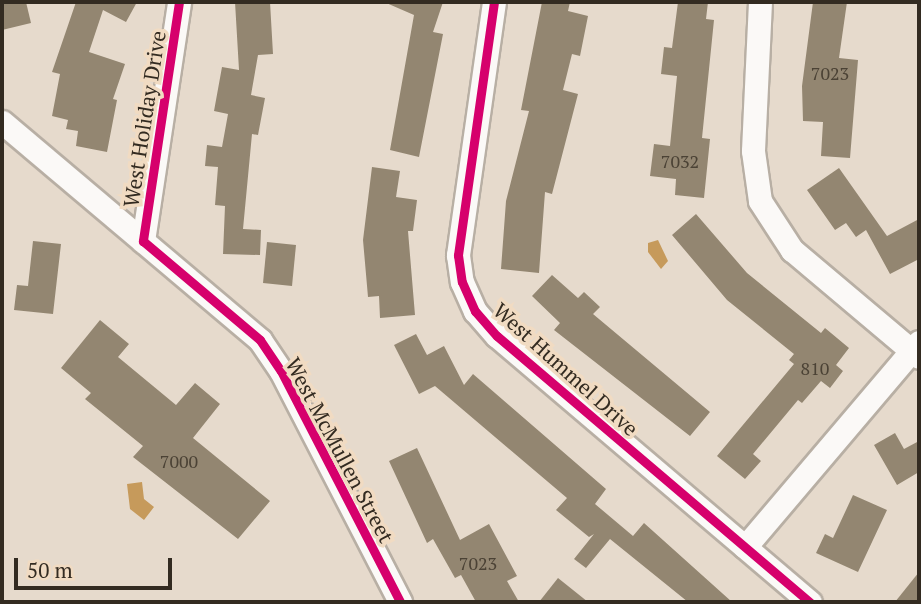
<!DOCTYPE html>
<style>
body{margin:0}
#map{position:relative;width:921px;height:604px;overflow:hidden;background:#e6dacc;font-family:"PT Serif",serif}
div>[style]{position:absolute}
.water>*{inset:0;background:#c69a5b}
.building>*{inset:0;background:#938671}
.roads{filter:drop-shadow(2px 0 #b8afa4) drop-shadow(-2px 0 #b8afa4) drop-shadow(0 2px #b8afa4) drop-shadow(0 -2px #b8afa4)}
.minor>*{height:23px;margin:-11.5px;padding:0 11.5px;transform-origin:11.5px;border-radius:11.5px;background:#fbf9f7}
.cycleway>*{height:9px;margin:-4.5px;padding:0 4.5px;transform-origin:4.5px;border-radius:4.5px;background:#d6006c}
span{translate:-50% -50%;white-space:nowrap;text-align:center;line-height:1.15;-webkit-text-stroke:7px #f1dbc2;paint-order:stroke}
.number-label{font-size:18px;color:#4b4235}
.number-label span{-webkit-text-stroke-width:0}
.street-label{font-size:21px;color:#332b21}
.frame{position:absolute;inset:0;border:4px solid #332b21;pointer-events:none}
.scale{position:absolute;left:14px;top:558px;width:158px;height:32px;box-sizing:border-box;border:4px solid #332b21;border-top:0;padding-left:9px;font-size:21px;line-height:24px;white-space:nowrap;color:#332b21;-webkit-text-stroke:5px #f1dbc2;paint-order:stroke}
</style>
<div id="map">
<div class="water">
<div style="clip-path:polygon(658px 240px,668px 261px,661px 269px,648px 252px,648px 243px)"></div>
<div style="clip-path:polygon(142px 482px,144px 499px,154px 507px,144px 520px,130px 509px,127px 484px)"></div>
</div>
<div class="building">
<div style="clip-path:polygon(2px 2px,26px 2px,31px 23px,2px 30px)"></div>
<div style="clip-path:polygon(76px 2px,137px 2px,126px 22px,103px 10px,89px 52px,125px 64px,113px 99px,117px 100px,107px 152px,76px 146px,78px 131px,66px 129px,68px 120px,52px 116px,60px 74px,52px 72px)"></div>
<div style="clip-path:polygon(235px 2px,270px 2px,273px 54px,258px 55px,251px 95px,265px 98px,258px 135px,252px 134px,243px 229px,261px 230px,260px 255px,223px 254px,225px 206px,215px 205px,218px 167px,205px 166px,207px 145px,222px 147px,228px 114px,214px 111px,222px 67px,239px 70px)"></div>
<div style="clip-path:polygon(384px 2px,443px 2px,433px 32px,443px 34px,419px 157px,390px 150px,414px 15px)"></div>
<div style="clip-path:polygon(542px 2px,570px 2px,568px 11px,588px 16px,580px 56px,572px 54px,563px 90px,578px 94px,552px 194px,545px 192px,539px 273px,501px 269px,506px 201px,529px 111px,521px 110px)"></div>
<div style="clip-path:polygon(678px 2px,708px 2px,706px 19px,714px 20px,702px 138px,710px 139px,704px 198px,675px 195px,676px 179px,650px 176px,654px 144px,670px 146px,677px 76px,661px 74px,664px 47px,672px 48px)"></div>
<div style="clip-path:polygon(813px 2px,847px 2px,839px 58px,858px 60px,850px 158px,821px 156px,823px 122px,803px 121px,802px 86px)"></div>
<div style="clip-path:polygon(372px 167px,400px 171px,396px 197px,417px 200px,413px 231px,408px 231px,415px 315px,380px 318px,379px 296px,368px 297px,363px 240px)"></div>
<div style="clip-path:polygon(839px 168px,887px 236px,919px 219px,919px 259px,890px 274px,866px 230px,856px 237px,846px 223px,835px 230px,807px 190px)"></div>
<div style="clip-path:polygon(696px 214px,747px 273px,821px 333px,825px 328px,849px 348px,836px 365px,843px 371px,830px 388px,821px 381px,802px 403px,798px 400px,753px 454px,761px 461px,745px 479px,717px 456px,794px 364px,789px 360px,794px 354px,727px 300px,672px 235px)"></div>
<div style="clip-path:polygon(33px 241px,61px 244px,53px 314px,14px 310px,17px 285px,28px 286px)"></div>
<div style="clip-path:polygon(267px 242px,296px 245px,292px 286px,263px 283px)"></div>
<div style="clip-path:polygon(552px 275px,578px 298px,584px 292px,600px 307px,593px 314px,710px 412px,690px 436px,554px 330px,560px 323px,532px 296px)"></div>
<div style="clip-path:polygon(100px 320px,129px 344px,118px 357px,176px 405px,195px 383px,220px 404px,193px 438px,270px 501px,238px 539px,133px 457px,143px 446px,85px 399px,91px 393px,61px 368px)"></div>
<div style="clip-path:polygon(416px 334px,427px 355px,444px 346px,464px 385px,473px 374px,606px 489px,595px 504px,633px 536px,644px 523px,732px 602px,688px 602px,610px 539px,586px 568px,574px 559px,594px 534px,589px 537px,556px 510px,567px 498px,435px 386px,419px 394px,394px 345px)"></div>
<div style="clip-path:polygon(895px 433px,904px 449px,919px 441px,919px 472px,897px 485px,874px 445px)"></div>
<div style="clip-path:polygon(417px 448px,460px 540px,489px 524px,517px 576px,507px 581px,519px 602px,476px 602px,461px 575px,455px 578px,433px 539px,427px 543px,389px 461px)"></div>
<div style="clip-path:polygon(853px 495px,887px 510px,858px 572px,816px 553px,825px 534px,833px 538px)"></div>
<div style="clip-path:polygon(919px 572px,919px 602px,895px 602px)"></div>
<div style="clip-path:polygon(558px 578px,588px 602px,539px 602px)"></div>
</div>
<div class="roads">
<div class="minor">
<div style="left:494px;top:2px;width:256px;rotate:98.1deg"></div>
<div style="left:458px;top:255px;width:27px;rotate:82deg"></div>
<div style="left:462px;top:282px;width:32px;rotate:66deg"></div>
<div style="left:475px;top:311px;width:33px;rotate:49deg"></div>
<div style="left:497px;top:336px;width:411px;rotate:40.4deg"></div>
<div style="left:760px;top:2px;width:149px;rotate:92.7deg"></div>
<div style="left:753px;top:151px;width:50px;rotate:82deg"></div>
<div style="left:760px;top:201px;width:59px;rotate:56.9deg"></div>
<div style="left:792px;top:250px;width:166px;rotate:40.1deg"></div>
<div style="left:2px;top:122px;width:338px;rotate:40.2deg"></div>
<div style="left:260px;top:340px;width:37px;rotate:56deg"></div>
<div style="left:281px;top:371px;width:260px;rotate:62.7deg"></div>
<div style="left:143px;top:241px;width:242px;rotate:-81.4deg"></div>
<div style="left:745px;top:547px;width:269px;rotate:-49.7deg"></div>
</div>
</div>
<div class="cycleway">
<div style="left:179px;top:2px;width:242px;rotate:98.6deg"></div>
<div style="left:143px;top:241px;width:153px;rotate:40.2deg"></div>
<div style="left:260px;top:340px;width:37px;rotate:56deg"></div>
<div style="left:281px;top:371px;width:260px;rotate:62.7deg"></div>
<div style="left:494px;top:2px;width:256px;rotate:98.1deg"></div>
<div style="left:458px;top:255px;width:27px;rotate:82deg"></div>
<div style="left:462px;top:282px;width:32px;rotate:66deg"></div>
<div style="left:475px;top:311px;width:33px;rotate:49deg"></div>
<div style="left:497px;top:336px;width:411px;rotate:40.4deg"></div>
</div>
<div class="number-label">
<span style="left:830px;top:73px">7023</span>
<span style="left:680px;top:161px">7032</span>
<span style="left:815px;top:368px">810</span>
<span style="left:179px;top:461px">7000</span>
<span style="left:478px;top:563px">7023</span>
</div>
<div class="street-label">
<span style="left:144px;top:119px;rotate:-81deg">West Holiday Drive</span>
<span style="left:566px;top:369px;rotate:42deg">West Hummel Drive</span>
<span style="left:340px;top:450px;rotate:62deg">West McMullen Street</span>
</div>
<div class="frame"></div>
<div class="scale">50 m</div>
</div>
